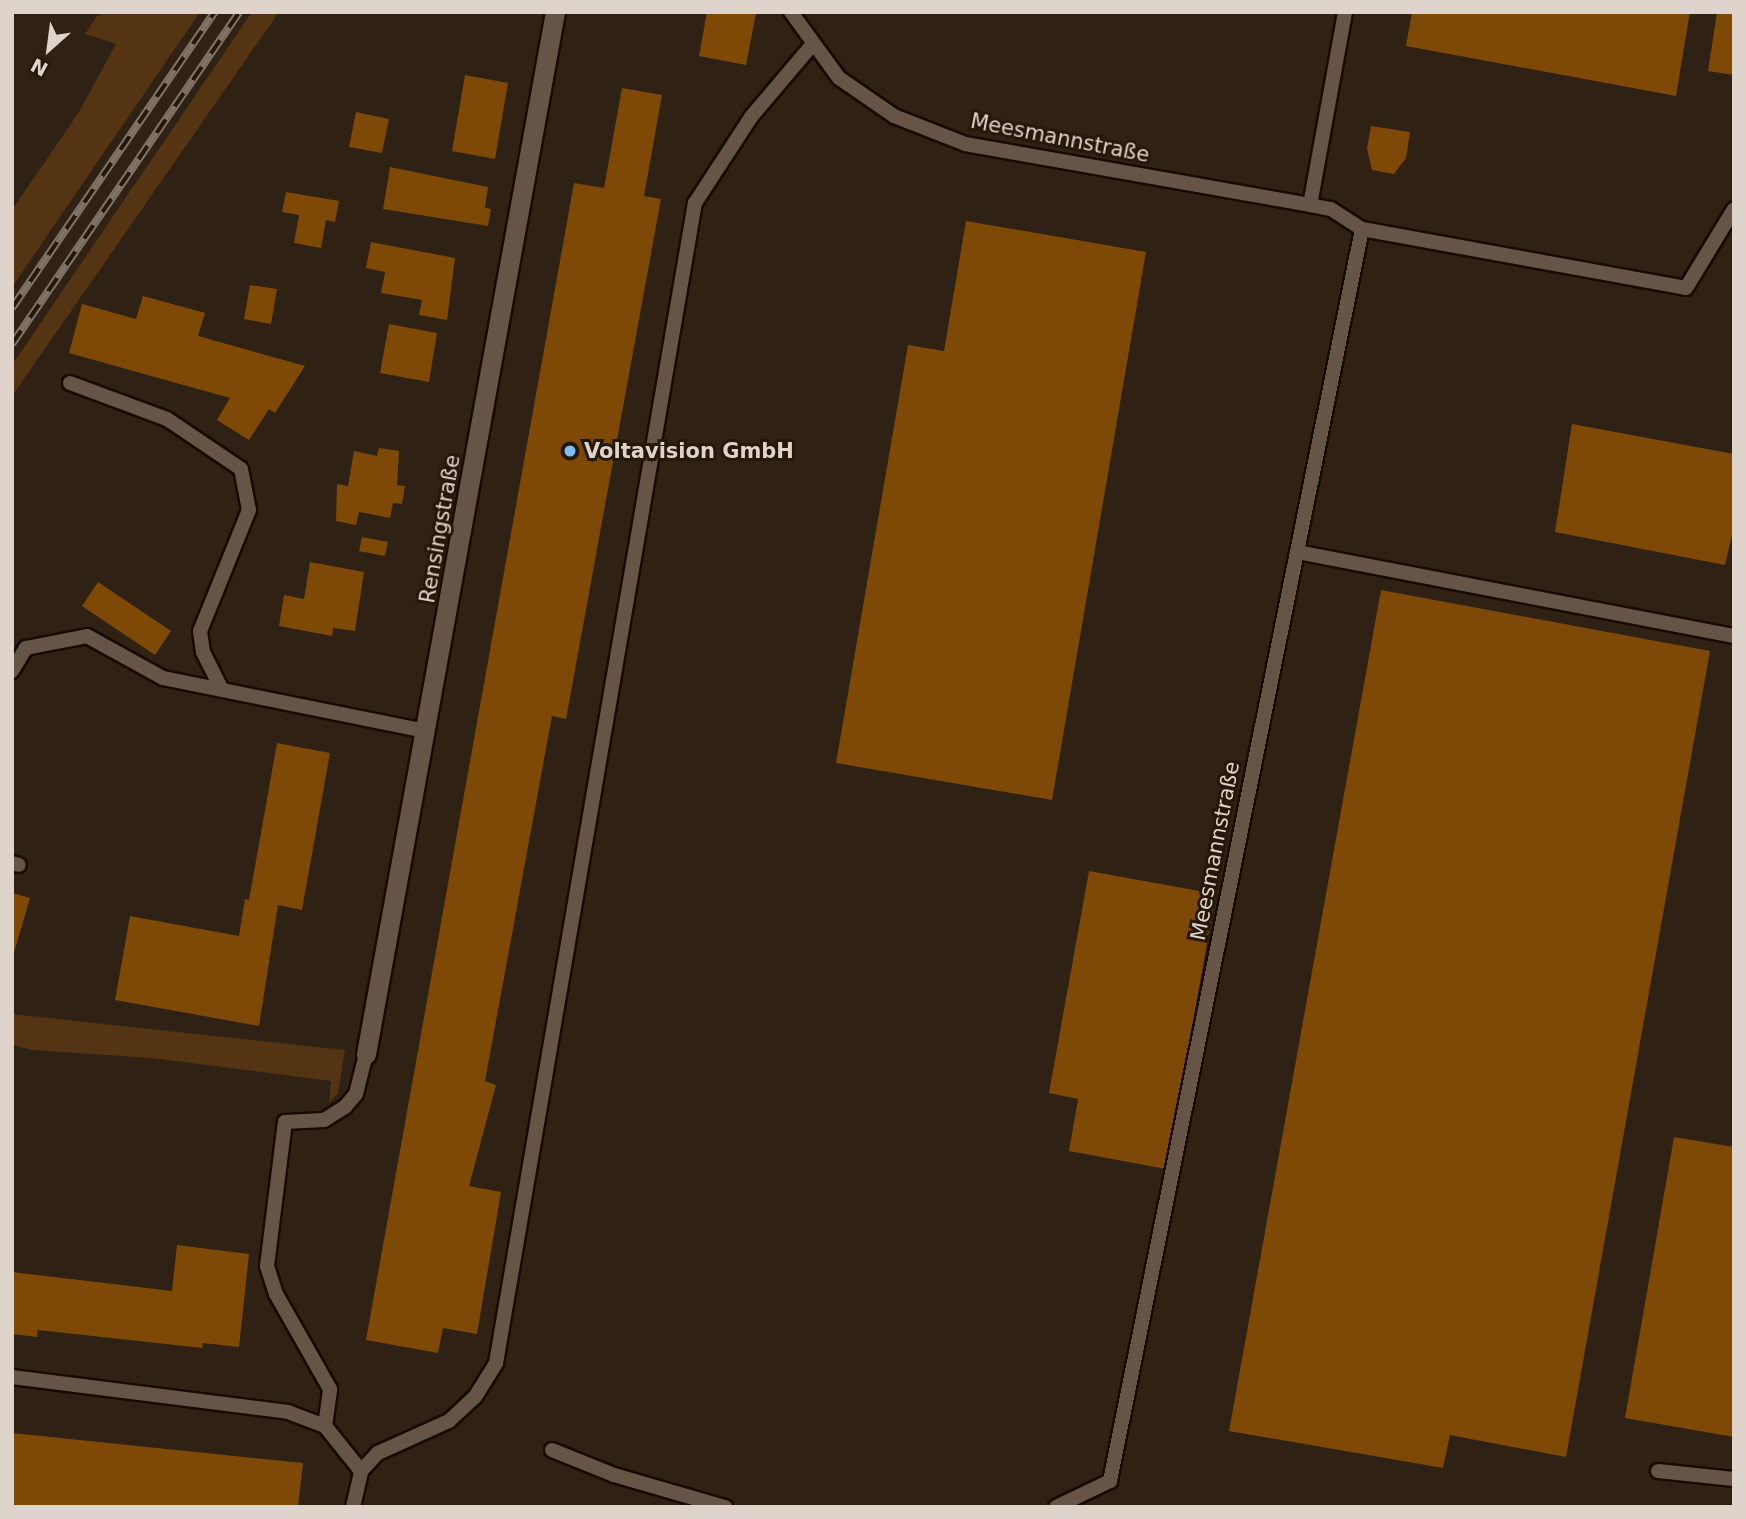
<!DOCTYPE html>
<meta charset="utf-8">
<style>
body{margin:0}
#map{position:relative;width:1746px;height:1519px;overflow:hidden;background:#2f2113;font-family:"DejaVu Sans",sans-serif}
div>[style]{position:absolute}
.green>*{inset:0;background:#543412}
.building>*{inset:0;background:#7e4907}
.roads{filter:drop-shadow(2px 0 #170a01) drop-shadow(-2px 0 #170a01) drop-shadow(0 2px #170a01) drop-shadow(0 -2px #170a01)}
.service>*{height:14px;margin:-7px;padding:0 7px;transform-origin:7px;border-radius:7px;background:#665546}
.minor>*{height:19px;margin:-9.5px;padding:0 9.5px;transform-origin:9.5px;border-radius:9.5px;background:#665546}
.rail>*{height:8px;margin-top:-4px;transform-origin:0;background:repeating-linear-gradient(90deg,#25170a 0 16px,#807468 0 32px);box-sizing:border-box;border-block:2px solid #807468}
.dots>*{width:19px;height:19px;translate:-50% -50%;box-sizing:border-box;border:4px solid #25170a;border-radius:50%}
span{translate:-50% -50%;white-space:nowrap;text-align:center;line-height:1.15;-webkit-text-stroke:6px #25170a;paint-order:stroke}
.street-label{font-size:21px;color:#ded4cc}
.poi-label{font-size:21px;color:#ded4cc;font-weight:700}
.left{translate:0 -50%;text-align:left}
.frame{position:absolute;inset:0;border:14px solid #ded4cc;pointer-events:none}
.north{position:absolute;left:14px;top:14px;width:70px;height:70px;-webkit-text-stroke:5px #25170a;paint-order:stroke;rotate:208deg;font-size:19px;font-weight:700;line-height:28px;text-align:center;color:#ded4cc}
.north::after{content:'';display:block;margin:auto;width:24px;height:32px;background:#ded4cc;clip-path:polygon(50% 0,100% 100%,50% 72%,0 100%)}
</style>
<div id="map">
<div class="green">
<div style="clip-path:polygon(111px 12px,200px 12px,12px 287px,12px 210px,79px 112px,116px 44px,85px 34px,97px 16px)"></div>
<div style="clip-path:polygon(252px 12px,279px 12px,12px 396px,12px 365px)"></div>
<div style="clip-path:polygon(12px 1014px,345px 1050px,338px 1093px,329px 1103px,331px 1081px,152px 1058px,33px 1050px,12px 1045px)"></div>
</div>
<div class="building">
<div style="clip-path:polygon(707px 12px,756px 13px,746px 65px,699px 56px)"></div>
<div style="clip-path:polygon(1412px 12px,1690px 12px,1676px 96px,1406px 46px)"></div>
<div style="clip-path:polygon(1717px 12px,1734px 12px,1734px 75px,1708px 71px)"></div>
<div style="clip-path:polygon(465px 75px,508px 83px,495px 159px,452px 151px)"></div>
<div style="clip-path:polygon(622px 88px,662px 95px,644px 196px,661px 199px,566px 719px,552px 716px,485px 1081px,496px 1085px,469px 1186px,501px 1192px,477px 1334px,443px 1328px,438px 1353px,366px 1340px,574px 183px,604px 188px)"></div>
<div style="clip-path:polygon(356px 112px,389px 119px,382px 153px,349px 147px)"></div>
<div style="clip-path:polygon(1371px 126px,1410px 132px,1406px 158px,1394px 174px,1372px 170px,1367px 149px)"></div>
<div style="clip-path:polygon(390px 167px,488px 187px,485px 208px,491px 209px,488px 226px,383px 209px)"></div>
<div style="clip-path:polygon(286px 192px,339px 201px,335px 222px,326px 220px,321px 248px,294px 243px,299px 215px,282px 212px)"></div>
<div style="clip-path:polygon(966px 221px,1146px 252px,1052px 800px,836px 763px,908px 345px,944px 351px)"></div>
<div style="clip-path:polygon(371px 242px,455px 258px,447px 320px,419px 315px,422px 300px,381px 293px,385px 272px,366px 268px)"></div>
<div style="clip-path:polygon(250px 285px,277px 289px,271px 324px,244px 319px)"></div>
<div style="clip-path:polygon(143px 296px,205px 313px,198px 336px,305px 366px,275px 413px,269px 409px,249px 440px,217px 420px,230px 398px,69px 353px,82px 304px,136px 319px)"></div>
<div style="clip-path:polygon(389px 324px,437px 333px,429px 382px,380px 373px)"></div>
<div style="clip-path:polygon(1572px 424px,1734px 454px,1734px 526px,1725px 565px,1555px 532px)"></div>
<div style="clip-path:polygon(379px 448px,399px 451px,397px 485px,405px 486px,402px 504px,393px 503px,390px 518px,359px 512px,356px 525px,336px 521px,337px 484px,348px 486px,354px 451px,377px 456px)"></div>
<div style="clip-path:polygon(362px 537px,388px 542px,385px 556px,359px 551px)"></div>
<div style="clip-path:polygon(310px 562px,364px 572px,355px 631px,333px 628px,332px 636px,279px 626px,284px 595px,304px 599px)"></div>
<div style="clip-path:polygon(98px 582px,171px 631px,155px 655px,82px 606px)"></div>
<div style="clip-path:polygon(1381px 590px,1710px 651px,1566px 1457px,1450px 1435px,1443px 1468px,1229px 1431px)"></div>
<div style="clip-path:polygon(277px 743px,330px 753px,302px 910px,278px 905px,259px 1026px,115px 1000px,130px 916px,239px 936px,245px 899px,249px 900px)"></div>
<div style="clip-path:polygon(1089px 871px,1216px 894px,1166px 1169px,1069px 1151px,1078px 1099px,1049px 1093px)"></div>
<div style="clip-path:polygon(12px 893px,30px 898px,13px 956px,12px 956px)"></div>
<div style="clip-path:polygon(1674px 1137px,1734px 1147px,1734px 1437px,1625px 1418px)"></div>
<div style="clip-path:polygon(177px 1245px,249px 1254px,239px 1347px,203px 1343px,202px 1348px,38px 1330px,37px 1337px,12px 1334px,12px 1272px,172px 1291px)"></div>
<div style="clip-path:polygon(12px 1433px,303px 1463px,298px 1507px,12px 1507px)"></div>
</div>
<div class="roads">
<div class="service">
<div style="left:791px;top:12px;width:82px;rotate:54deg"></div>
<div style="left:839px;top:78px;width:67px;rotate:34.6deg"></div>
<div style="left:894px;top:116px;width:76px;rotate:21.5deg"></div>
<div style="left:965px;top:144px;width:350px;rotate:10deg"></div>
<div style="left:1310px;top:205px;width:21px;rotate:11deg"></div>
<div style="left:1331px;top:209px;width:37px;rotate:33deg"></div>
<div style="left:1362px;top:229px;width:329px;rotate:10.3deg"></div>
<div style="left:1686px;top:288px;width:92px;rotate:-58.7deg"></div>
<div style="left:1310px;top:205px;width:196px;rotate:-79.7deg"></div>
<div style="left:70px;top:383px;width:103px;rotate:20.4deg"></div>
<div style="left:167px;top:419px;width:89px;rotate:34deg"></div>
<div style="left:241px;top:469px;width:42px;rotate:79deg"></div>
<div style="left:249px;top:510px;width:131px;rotate:112deg"></div>
<div style="left:200px;top:631px;width:21px;rotate:82deg"></div>
<div style="left:203px;top:652px;width:42px;rotate:63.4deg"></div>
<div style="left:1297px;top:552px;width:445px;rotate:10.9deg"></div>
<div style="left:12px;top:671px;width:27px;rotate:-59deg"></div>
<div style="left:26px;top:648px;width:62px;rotate:-11.1deg"></div>
<div style="left:87px;top:636px;width:87px;rotate:28.9deg"></div>
<div style="left:163px;top:678px;width:269px;rotate:11.4deg"></div>
<div style="left:12px;top:863px;width:7px;rotate:16deg"></div>
<div style="left:12px;top:1377px;width:278px;rotate:7.2deg"></div>
<div style="left:288px;top:1412px;width:40px;rotate:21deg"></div>
<div style="left:325px;top:1426px;width:58px;rotate:51.3deg"></div>
<div style="left:325px;top:1426px;width:37px;rotate:-82deg"></div>
<div style="left:330px;top:1389px;width:109px;rotate:-119.6deg"></div>
<div style="left:276px;top:1294px;width:29px;rotate:-108deg"></div>
<div style="left:267px;top:1266px;width:145px;rotate:-82.9deg"></div>
<div style="left:285px;top:1122px;width:39px;rotate:-3deg"></div>
<div style="left:324px;top:1120px;width:25px;rotate:-32deg"></div>
<div style="left:345px;top:1107px;width:17px;rotate:-50deg"></div>
<div style="left:356px;top:1094px;width:41px;rotate:-76deg"></div>
<div style="left:552px;top:1450px;width:67px;rotate:22deg"></div>
<div style="left:614px;top:1475px;width:116px;rotate:16.1deg"></div>
<div style="left:1658px;top:1471px;width:76px;rotate:6deg"></div>
<div style="left:353px;top:1507px;width:37px;rotate:-77deg"></div>
<div style="left:361px;top:1471px;width:25px;rotate:-47deg"></div>
<div style="left:378px;top:1453px;width:78px;rotate:-24.3deg"></div>
<div style="left:449px;top:1421px;width:35px;rotate:-43deg"></div>
<div style="left:475px;top:1397px;width:40px;rotate:-58deg"></div>
<div style="left:496px;top:1363px;width:1177px;rotate:-80.27deg"></div>
<div style="left:695px;top:203px;width:103px;rotate:-56.9deg"></div>
<div style="left:751px;top:117px;width:94px;rotate:-49.7deg"></div>
<div style="left:1056px;top:1507px;width:60px;rotate:-25.7deg"></div>
<div style="left:1110px;top:1481px;width:1277px;rotate:-78.62deg"></div>
</div>
<div class="minor">
<div style="left:366px;top:1054px;width:1059px;rotate:-79.72deg"></div>
</div>
</div>
<div class="rail">
<div style="left:12px;top:308px;width:359px;rotate:-55.6deg"></div>
<div style="left:12px;top:344px;width:402px;rotate:-55.6deg"></div>
</div>
<div class="dots">
<div style="left:570px;top:451px;background:#7cbef9"></div>
</div>
<div class="street-label">
<span style="left:1060px;top:138px;rotate:11deg">Meesmannstraße</span>
<span style="left:440px;top:529px;rotate:-80deg">Rensingstraße</span>
<span style="left:1215px;top:851px;rotate:-79deg">Meesmannstraße</span>
</div>
<div class="poi-label">
<span class="left" style="left:584px;top:451px">Voltavision GmbH</span>
</div>
<div class="frame"></div>
<div class="north">N</div>
</div>
